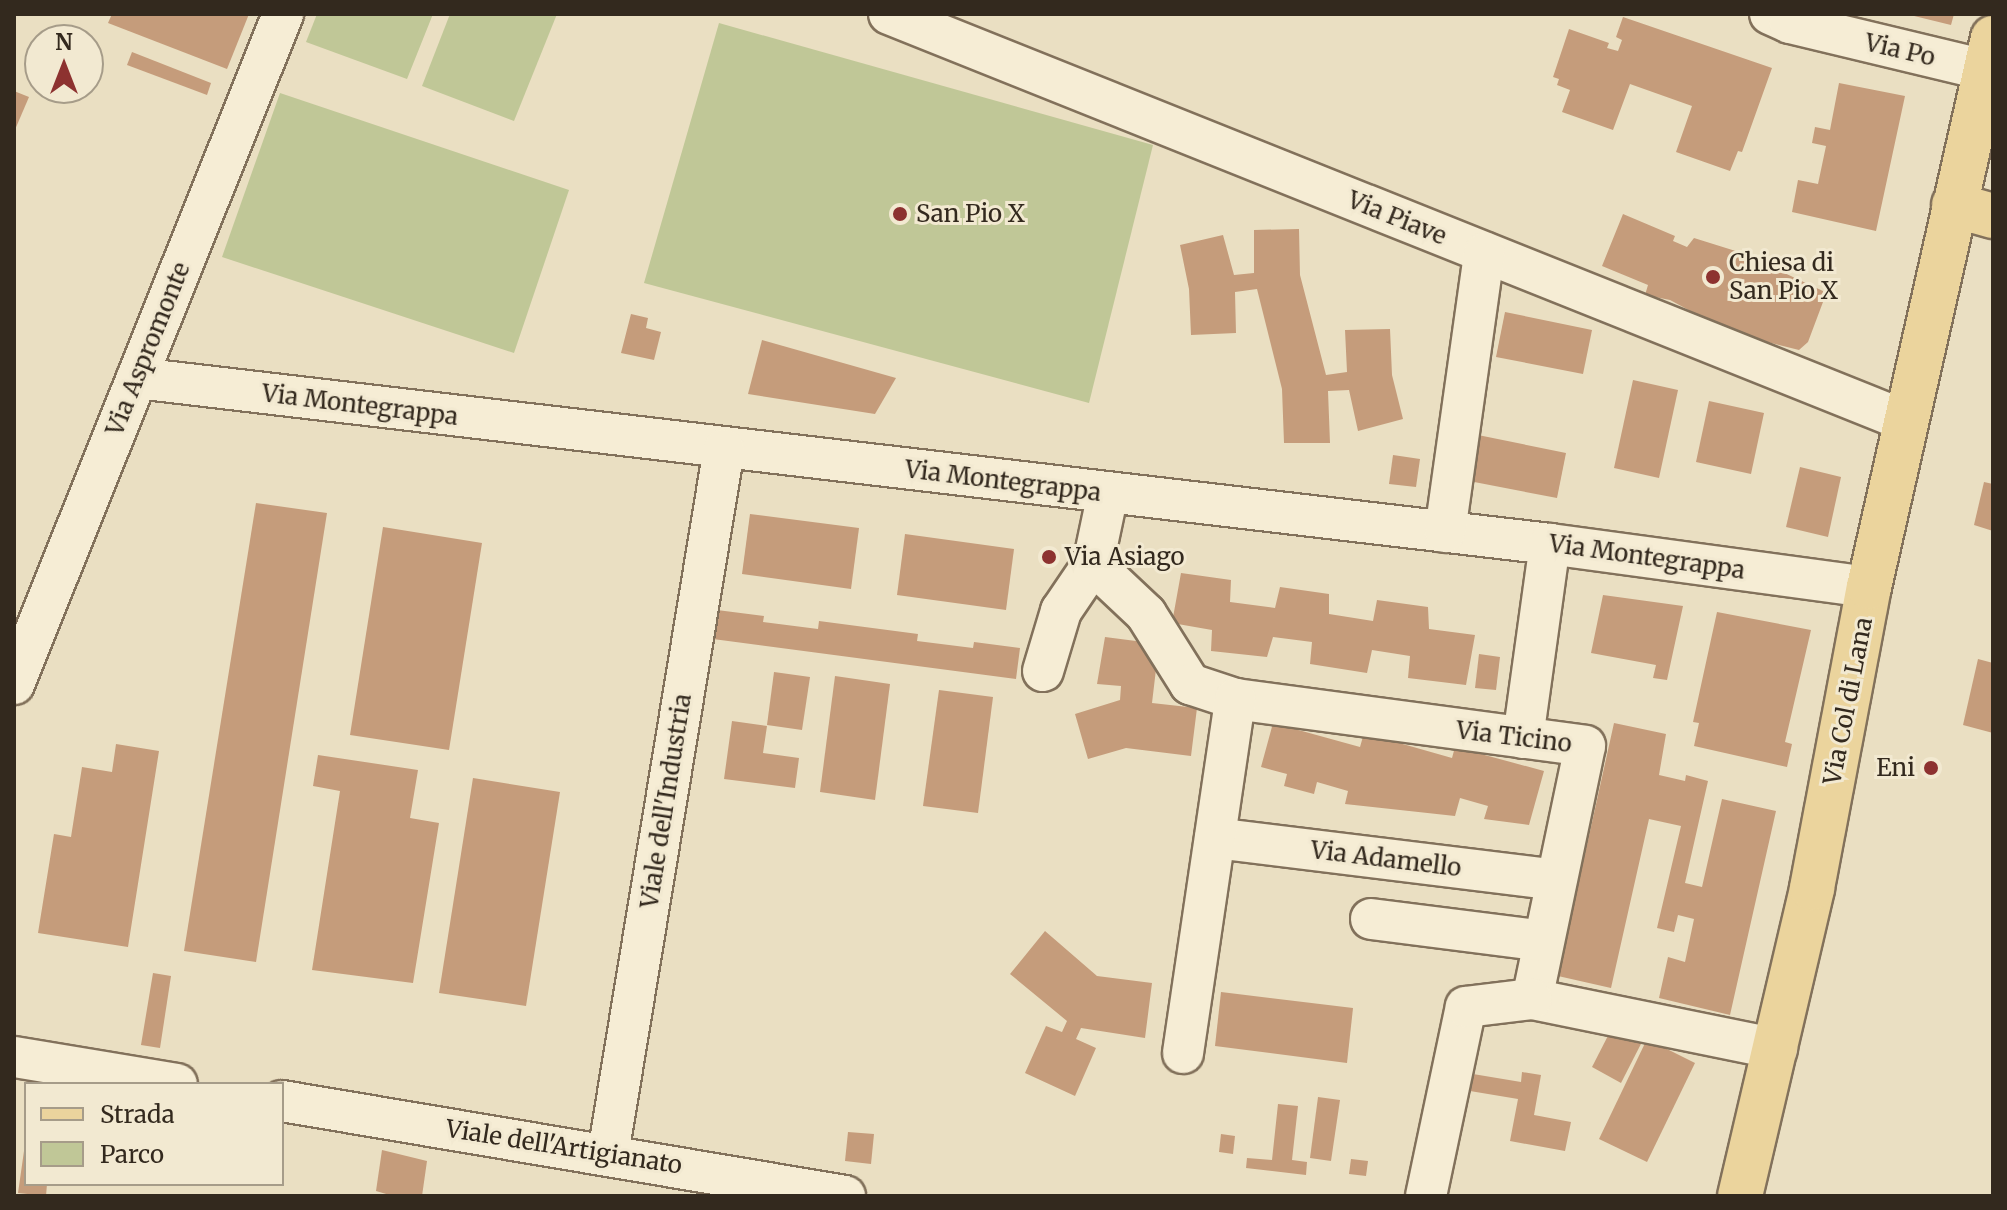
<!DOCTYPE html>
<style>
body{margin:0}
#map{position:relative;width:2007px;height:1210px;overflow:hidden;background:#eadfc2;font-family:Merriweather,serif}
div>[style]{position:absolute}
.green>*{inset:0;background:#c0c797}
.building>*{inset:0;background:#c59c7b}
.roads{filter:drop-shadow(2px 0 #82715b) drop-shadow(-2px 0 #82715b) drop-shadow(0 2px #82715b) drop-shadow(0 -2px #82715b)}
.minor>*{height:40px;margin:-20px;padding:0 20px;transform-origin:20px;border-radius:20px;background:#f6edd5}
.major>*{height:44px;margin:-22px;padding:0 22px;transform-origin:22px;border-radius:22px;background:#ebd49d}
.dots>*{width:22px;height:22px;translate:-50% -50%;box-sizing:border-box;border:4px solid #f2e9d1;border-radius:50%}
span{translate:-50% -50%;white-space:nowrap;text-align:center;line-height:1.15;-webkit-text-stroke:6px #f2e9d1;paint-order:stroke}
.street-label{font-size:24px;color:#33291e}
.poi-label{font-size:24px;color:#33291e}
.left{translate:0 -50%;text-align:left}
.right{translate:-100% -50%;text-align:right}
.frame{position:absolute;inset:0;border:16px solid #33291e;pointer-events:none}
.legend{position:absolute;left:24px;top:1082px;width:260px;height:104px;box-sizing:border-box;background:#f2e9d1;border:2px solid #a69c89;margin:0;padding:10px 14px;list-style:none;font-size:24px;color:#33291e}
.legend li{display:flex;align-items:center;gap:16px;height:40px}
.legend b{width:40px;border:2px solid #a69c89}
.north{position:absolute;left:24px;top:24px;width:80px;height:80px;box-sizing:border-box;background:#f2e9d1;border:2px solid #a69c89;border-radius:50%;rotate:0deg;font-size:22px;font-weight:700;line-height:32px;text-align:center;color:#33291e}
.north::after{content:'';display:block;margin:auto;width:28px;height:36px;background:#8d3230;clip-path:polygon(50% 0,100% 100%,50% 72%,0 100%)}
</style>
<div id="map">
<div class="green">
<div style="clip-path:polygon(317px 14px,433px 14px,407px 79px,306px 42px)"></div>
<div style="clip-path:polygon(450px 14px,557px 14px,514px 121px,422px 86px)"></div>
<div style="clip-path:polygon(719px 23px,1153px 145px,1089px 403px,644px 283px)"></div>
<div style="clip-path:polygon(280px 93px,569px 190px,514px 353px,222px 257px)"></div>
</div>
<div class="building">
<div style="clip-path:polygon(112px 14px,249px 14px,227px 69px,108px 23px)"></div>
<div style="clip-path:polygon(1906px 14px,1954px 14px,1951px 25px)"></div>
<div style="clip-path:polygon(1623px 17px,1772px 68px,1742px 152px,1738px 151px,1730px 171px,1676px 152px,1692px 106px,1630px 84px,1613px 130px,1562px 112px,1570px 90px,1557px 85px,1559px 79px,1553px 77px,1569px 29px,1609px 43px,1607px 48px,1618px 51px,1622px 40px,1616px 37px)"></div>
<div style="clip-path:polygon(132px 52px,211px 83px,207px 95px,127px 65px)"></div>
<div style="clip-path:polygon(1839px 83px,1905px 96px,1876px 231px,1792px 212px,1798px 180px,1818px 184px,1826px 146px,1812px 143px,1815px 127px,1830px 130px)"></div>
<div style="clip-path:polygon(14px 91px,29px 97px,14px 132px)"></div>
<div style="clip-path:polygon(1623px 214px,1675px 236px,1673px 241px,1687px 247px,1694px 238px,1742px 253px,1823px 291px,1823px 302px,1808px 342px,1799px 350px,1756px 339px,1711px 322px,1670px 300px,1645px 295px,1648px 285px,1602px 266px)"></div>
<div style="clip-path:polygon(1299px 229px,1300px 275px,1326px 375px,1347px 372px,1345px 330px,1390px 329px,1392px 375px,1403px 419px,1358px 431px,1349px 390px,1328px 391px,1330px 443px,1284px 443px,1282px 389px,1257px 289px,1235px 292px,1236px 333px,1191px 335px,1189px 289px,1180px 245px,1223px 235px,1234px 275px,1254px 273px,1254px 230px)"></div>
<div style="clip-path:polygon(1505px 312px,1592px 330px,1583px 374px,1496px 357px)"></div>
<div style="clip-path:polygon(631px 314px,648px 318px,646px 328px,661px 332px,654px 360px,621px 353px)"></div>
<div style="clip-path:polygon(762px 340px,896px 378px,875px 414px,748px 394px)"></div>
<div style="clip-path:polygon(1633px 380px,1678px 390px,1659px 478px,1614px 468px)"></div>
<div style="clip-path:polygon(1709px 401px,1764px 413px,1751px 474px,1696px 462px)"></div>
<div style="clip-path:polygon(1478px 435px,1566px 453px,1557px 498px,1469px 481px)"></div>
<div style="clip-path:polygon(1393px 455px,1420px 459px,1416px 487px,1389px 484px)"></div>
<div style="clip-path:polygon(1800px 467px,1841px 477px,1828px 537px,1786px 527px)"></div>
<div style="clip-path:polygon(1984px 482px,1993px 484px,1993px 531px,1974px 525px)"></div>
<div style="clip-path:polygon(256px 503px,327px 513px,256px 962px,184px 951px)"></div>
<div style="clip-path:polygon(750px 514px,859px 528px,851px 589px,742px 574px)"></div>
<div style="clip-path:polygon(383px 527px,482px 543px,449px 750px,350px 735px)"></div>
<div style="clip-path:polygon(905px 534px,1014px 549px,1006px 610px,897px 595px)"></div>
<div style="clip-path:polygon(1181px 573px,1231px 580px,1230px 602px,1275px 608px,1280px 587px,1329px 594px,1329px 614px,1373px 621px,1377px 600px,1428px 607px,1429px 629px,1475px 635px,1466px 685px,1408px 678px,1410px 656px,1372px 650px,1367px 673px,1310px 664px,1312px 642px,1273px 637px,1267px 657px,1211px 651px,1212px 630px,1172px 623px)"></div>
<div style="clip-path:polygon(1603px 595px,1683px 606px,1667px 680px,1653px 678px,1656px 665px,1591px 653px)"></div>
<div style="clip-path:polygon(717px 610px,764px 616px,763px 622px,818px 629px,819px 621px,918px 634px,917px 641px,973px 648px,974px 642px,1020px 648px,1016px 679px,713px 639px)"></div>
<div style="clip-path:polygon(1717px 612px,1811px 630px,1785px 742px,1792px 744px,1787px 767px,1694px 746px,1699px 723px,1693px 722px)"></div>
<div style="clip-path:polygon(1105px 637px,1159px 644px,1152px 703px,1197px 708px,1191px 756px,1126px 748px,1088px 759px,1075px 714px,1120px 700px,1121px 686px,1097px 684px)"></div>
<div style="clip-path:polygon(1479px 654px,1500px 657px,1496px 690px,1475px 688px)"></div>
<div style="clip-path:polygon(1978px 659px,1993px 663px,1993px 733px,1963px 725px)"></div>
<div style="clip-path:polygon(774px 672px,810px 677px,802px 730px,767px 725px)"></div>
<div style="clip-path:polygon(835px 676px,890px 684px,875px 800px,820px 792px)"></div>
<div style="clip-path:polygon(939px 690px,993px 697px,978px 813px,923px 806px)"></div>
<div style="clip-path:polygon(732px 721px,767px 726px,763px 753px,799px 758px,795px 788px,724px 779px)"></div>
<div style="clip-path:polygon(1273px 723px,1360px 747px,1364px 733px,1452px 758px,1455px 747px,1544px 771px,1529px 825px,1484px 819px,1488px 806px,1460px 798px,1455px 816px,1345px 804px,1348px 791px,1317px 782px,1314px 794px,1284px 786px,1287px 774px,1261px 767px)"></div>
<div style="clip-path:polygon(1614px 723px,1666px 734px,1659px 775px,1685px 781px,1686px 775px,1708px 781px,1685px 883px,1702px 887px,1722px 799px,1776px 811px,1730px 1015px,1659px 998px,1668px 957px,1685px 962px,1694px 919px,1678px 915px,1674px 932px,1657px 928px,1681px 826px,1649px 819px,1611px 988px,1558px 976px)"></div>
<div style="clip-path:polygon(116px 744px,159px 751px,128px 947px,38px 933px,54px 834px,71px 837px,82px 767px,112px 772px)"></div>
<div style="clip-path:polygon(318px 755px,418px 770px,410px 818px,439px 823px,413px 983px,312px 970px,340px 791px,313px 786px)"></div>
<div style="clip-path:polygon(473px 778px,560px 792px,526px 1006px,439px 993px)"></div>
<div style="clip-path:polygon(1045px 931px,1097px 976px,1152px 983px,1145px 1038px,1081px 1028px,1076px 1039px,1096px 1048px,1075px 1096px,1025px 1073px,1046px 1026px,1062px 1032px,1067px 1021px,1010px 974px)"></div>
<div style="clip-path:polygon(153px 973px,171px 976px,160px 1048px,141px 1045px)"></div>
<div style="clip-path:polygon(1221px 992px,1353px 1008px,1347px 1063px,1215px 1046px)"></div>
<div style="clip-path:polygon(1614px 1024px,1644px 1038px,1621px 1083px,1592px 1067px)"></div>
<div style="clip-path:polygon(1647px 1039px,1695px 1063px,1647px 1162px,1599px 1139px)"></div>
<div style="clip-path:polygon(1522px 1072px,1541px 1075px,1534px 1115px,1571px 1122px,1565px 1151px,1510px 1141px,1518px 1099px,1470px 1091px,1473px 1074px,1521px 1082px)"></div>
<div style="clip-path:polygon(1318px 1097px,1340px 1100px,1331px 1161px,1310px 1158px)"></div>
<div style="clip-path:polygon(1278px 1104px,1298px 1106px,1292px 1160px,1307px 1162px,1306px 1175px,1246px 1168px,1247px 1158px,1272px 1160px)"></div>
<div style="clip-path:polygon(848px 1132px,874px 1134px,871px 1164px,845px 1161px)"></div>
<div style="clip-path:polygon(1221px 1134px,1235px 1136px,1233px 1154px,1219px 1152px)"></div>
<div style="clip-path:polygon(382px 1150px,427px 1161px,422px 1196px,393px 1196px,376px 1191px)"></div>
<div style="clip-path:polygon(24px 1151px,26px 1184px,47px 1184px,46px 1196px,18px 1193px)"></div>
<div style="clip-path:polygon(1351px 1159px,1368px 1161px,1366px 1176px,1349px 1174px)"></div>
</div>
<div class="roads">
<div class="minor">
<div style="left:889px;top:14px;width:1095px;rotate:21.81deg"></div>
<div style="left:1770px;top:14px;width:22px;rotate:24deg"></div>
<div style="left:1790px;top:23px;width:202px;rotate:13.5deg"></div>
<div style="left:137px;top:378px;width:1423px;rotate:6.7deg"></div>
<div style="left:1550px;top:544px;width:322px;rotate:7.7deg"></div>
<div style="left:1445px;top:532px;width:282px;rotate:-82deg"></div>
<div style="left:1093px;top:564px;width:73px;rotate:43.3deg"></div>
<div style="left:1146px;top:614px;width:83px;rotate:57.8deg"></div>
<div style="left:1190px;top:684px;width:47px;rotate:18.4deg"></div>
<div style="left:1235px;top:699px;width:353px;rotate:7.6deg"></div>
<div style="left:1585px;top:746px;width:258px;rotate:101.8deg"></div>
<div style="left:1532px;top:999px;width:250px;rotate:11.5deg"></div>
<div style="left:1043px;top:671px;width:63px;rotate:-73.3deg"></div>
<div style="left:1061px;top:611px;width:57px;rotate:-55.8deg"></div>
<div style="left:1093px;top:564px;width:73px;rotate:-78.1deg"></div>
<div style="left:14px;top:684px;width:722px;rotate:-68.12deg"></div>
<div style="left:1523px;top:738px;width:196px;rotate:-82.1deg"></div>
<div style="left:1215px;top:838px;width:344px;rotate:7deg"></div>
<div style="left:1371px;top:919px;width:174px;rotate:7.2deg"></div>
<div style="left:1183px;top:1053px;width:358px;rotate:-81.6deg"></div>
<div style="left:14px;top:1057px;width:165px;rotate:9.4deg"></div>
<div style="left:282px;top:1101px;width:571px;rotate:9.58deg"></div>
<div style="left:608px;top:1154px;width:714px;rotate:-80.66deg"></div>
<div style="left:1426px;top:1196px;width:193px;rotate:-78.1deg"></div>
<div style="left:1466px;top:1007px;width:66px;rotate:-6.9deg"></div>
</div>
<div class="major">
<div style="left:1954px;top:205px;width:41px;rotate:15.8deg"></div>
<div style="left:1740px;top:1196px;width:316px;rotate:-76.8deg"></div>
<div style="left:1812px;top:888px;width:306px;rotate:-79.3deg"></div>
<div style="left:1869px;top:587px;width:563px;rotate:-77.27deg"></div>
</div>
</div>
<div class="dots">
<div style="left:900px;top:214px;background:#8d3230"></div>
<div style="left:1713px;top:277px;background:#8d3230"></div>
<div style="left:1049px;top:557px;background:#8d3230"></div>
<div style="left:1931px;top:768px;background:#8d3230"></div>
</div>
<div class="street-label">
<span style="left:1900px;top:50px;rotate:13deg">Via Po</span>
<span style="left:1397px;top:218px;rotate:22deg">Via Piave</span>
<span style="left:148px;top:349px;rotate:-68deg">Via Aspromonte</span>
<span style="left:360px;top:405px;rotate:7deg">Via Montegrappa</span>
<span style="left:1003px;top:481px;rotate:7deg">Via Montegrappa</span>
<span style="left:1647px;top:557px;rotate:8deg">Via Montegrappa</span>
<span style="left:1848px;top:701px;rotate:-79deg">Via Col di Lana</span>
<span style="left:1514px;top:737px;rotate:7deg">Via Ticino</span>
<span style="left:666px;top:801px;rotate:-81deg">Viale dell'Industria</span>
<span style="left:1386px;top:859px;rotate:7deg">Via Adamello</span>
<span style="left:564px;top:1147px;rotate:9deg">Viale dell'Artigianato</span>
</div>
<div class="poi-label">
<span class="left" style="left:916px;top:214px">San Pio X</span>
<span class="left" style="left:1729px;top:277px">Chiesa di<br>San Pio X</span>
<span class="left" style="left:1065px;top:557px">Via Asiago</span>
<span class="right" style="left:1915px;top:768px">Eni</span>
</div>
<div class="frame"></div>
<ul class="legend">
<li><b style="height:10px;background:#ebd49d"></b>Strada</li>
<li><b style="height:22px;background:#c0c797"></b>Parco</li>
</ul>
<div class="north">N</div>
</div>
